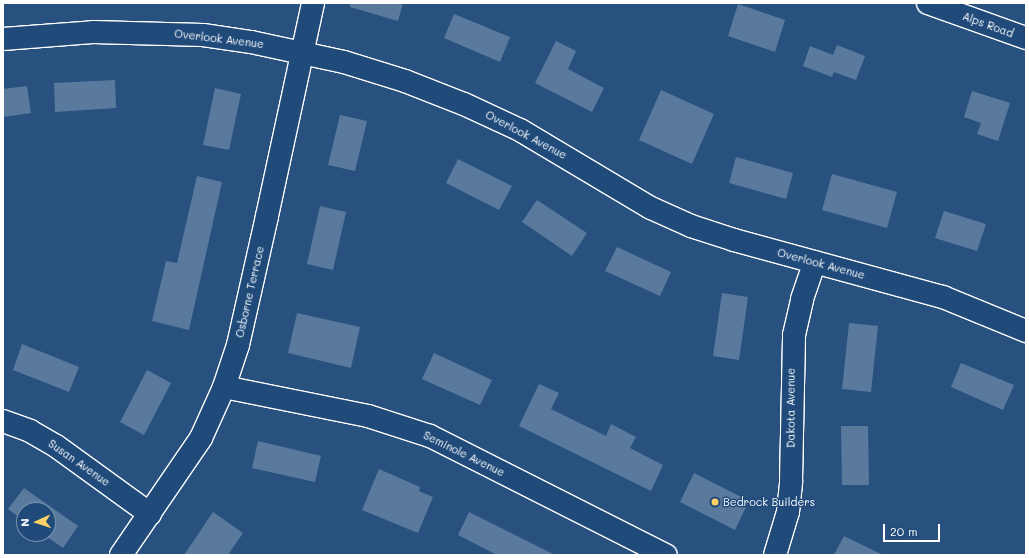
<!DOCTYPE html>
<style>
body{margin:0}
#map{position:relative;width:1029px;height:558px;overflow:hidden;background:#28517f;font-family:Mali,sans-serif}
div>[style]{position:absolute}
.building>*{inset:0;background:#5a7a9d}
.roads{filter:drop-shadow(1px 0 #fff) drop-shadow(-1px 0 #fff) drop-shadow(0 1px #fff) drop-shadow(0 -1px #fff)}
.minor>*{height:22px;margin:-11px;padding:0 11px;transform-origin:11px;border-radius:11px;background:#1f4a7a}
.major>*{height:22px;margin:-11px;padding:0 11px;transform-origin:11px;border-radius:11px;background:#1f4a7a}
.dots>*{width:11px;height:11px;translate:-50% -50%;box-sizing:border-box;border:2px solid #1f4a7a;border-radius:50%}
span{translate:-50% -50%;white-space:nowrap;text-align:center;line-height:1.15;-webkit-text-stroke:3px #1f4a7a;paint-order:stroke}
.street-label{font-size:11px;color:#fff}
.poi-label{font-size:11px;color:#fff}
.left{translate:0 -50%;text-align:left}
.frame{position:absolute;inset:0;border:4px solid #fff;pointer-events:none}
.north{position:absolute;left:16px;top:502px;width:40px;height:40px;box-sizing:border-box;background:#1f4a7a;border:1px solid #7992af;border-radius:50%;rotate:267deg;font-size:11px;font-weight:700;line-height:16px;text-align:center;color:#fff}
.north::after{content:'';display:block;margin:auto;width:14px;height:18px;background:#ffd166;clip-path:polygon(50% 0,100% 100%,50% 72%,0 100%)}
.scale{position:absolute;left:883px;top:524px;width:57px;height:18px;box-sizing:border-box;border:2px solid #fff;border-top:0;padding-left:5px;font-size:12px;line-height:14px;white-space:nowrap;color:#fff;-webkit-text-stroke:3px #1f4a7a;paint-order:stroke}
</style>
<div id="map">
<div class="building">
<div style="clip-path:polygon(350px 3px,403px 3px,398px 21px,350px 7px)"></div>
<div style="clip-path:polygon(738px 4px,785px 20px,775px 52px,728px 36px)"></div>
<div style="clip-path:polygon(454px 14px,510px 37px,500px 62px,444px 38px)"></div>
<div style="clip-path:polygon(556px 41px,576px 51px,568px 69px,604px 88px,592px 112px,535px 83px)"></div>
<div style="clip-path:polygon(837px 45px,865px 56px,856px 80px,834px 72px,832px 77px,803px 66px,810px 46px,833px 55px)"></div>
<div style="clip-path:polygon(115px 80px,116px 108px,55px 112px,54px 83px)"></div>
<div style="clip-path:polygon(27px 86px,31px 113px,3px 117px,3px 89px)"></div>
<div style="clip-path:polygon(215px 88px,241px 94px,229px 150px,203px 145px)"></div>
<div style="clip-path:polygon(661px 90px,714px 114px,692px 164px,639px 140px)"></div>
<div style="clip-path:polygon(972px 91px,1010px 103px,998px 141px,977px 134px,981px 123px,964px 117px)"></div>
<div style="clip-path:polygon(340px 115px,367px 121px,355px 171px,328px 165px)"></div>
<div style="clip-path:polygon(736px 157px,793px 173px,786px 199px,729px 183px)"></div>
<div style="clip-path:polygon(458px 159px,512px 186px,499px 210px,446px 183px)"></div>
<div style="clip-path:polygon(832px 174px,897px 192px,887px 228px,822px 210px)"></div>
<div style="clip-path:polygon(197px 176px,222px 182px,189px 330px,152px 321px,166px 261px,177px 263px)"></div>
<div style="clip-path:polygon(537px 200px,587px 233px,572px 256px,522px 222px)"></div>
<div style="clip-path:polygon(320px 206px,346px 212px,333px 270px,307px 264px)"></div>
<div style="clip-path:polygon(944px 211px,986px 224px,977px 251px,935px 238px)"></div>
<div style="clip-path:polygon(617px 247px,671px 272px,660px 296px,605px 271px)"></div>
<div style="clip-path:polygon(722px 293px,748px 297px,739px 360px,713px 356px)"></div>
<div style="clip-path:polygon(297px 313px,360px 327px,351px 368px,288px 353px)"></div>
<div style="clip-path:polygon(849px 323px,878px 326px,871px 392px,842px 389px)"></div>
<div style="clip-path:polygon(22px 344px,79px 367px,69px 392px,13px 370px)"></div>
<div style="clip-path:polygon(434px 353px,492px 380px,480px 405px,422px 379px)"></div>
<div style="clip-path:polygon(961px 363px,1014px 385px,1003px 410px,951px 387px)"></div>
<div style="clip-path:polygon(147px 370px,171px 383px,144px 435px,120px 422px)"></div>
<div style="clip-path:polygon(539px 384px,559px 393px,551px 409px,606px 436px,611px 424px,636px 437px,630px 448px,663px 465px,651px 491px,519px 426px)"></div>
<div style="clip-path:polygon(841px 426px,868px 426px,869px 485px,842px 485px)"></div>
<div style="clip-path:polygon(258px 441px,321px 456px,315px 482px,252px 468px)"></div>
<div style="clip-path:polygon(379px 469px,420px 487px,419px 491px,433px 497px,418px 533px,362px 510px)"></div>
<div style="clip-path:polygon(694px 473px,749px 501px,735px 530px,680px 502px)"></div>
<div style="clip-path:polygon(24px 488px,78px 526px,63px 548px,43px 534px,48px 534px,48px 510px,24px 510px,24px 521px,8px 509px)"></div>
<div style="clip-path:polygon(213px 512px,243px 533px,228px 555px,184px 555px)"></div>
<div style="clip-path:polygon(469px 512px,555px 555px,497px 555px,458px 535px)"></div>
<div style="clip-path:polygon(844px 536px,883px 555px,834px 555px)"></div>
</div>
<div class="roads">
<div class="minor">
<div style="left:3px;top:39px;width:90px;rotate:-4.4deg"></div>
<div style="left:93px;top:32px;width:110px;rotate:1.6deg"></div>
<div style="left:203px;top:35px;width:49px;rotate:8.3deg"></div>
<div style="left:251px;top:42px;width:95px;rotate:12.1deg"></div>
<div style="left:344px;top:62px;width:64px;rotate:17.3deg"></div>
<div style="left:405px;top:81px;width:63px;rotate:21.3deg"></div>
<div style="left:464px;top:104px;width:62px;rotate:24.9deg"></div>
<div style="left:520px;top:130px;width:152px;rotate:30.8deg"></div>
<div style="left:651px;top:208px;width:44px;rotate:24.2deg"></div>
<div style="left:691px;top:226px;width:45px;rotate:18deg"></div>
<div style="left:734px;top:240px;width:217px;rotate:15.3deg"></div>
<div style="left:943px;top:297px;width:90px;rotate:22.3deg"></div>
<div style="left:224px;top:387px;width:147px;rotate:11.4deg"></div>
<div style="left:368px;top:416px;width:65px;rotate:17.9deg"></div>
<div style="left:430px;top:436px;width:264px;rotate:26.8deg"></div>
<div style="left:3px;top:421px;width:29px;rotate:20deg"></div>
<div style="left:30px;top:431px;width:30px;rotate:30deg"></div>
<div style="left:56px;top:446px;width:116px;rotate:35.9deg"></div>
<div style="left:121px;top:555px;width:142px;rotate:-55.6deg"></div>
<div style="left:201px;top:438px;width:56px;rotate:-65.7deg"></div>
<div style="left:224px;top:387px;width:44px;rotate:-71.6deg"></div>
<div style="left:238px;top:345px;width:132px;rotate:-77.3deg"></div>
<div style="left:267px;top:216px;width:218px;rotate:-77.8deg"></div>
<div style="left:775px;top:555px;width:45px;rotate:-73.2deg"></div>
<div style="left:788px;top:512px;width:31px;rotate:-84deg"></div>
<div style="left:791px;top:481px;width:146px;rotate:-88.8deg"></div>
<div style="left:794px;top:335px;width:37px;rotate:-77deg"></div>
<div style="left:802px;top:299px;width:39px;rotate:-71deg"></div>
</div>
<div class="major">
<div style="left:928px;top:3px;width:104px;rotate:19.7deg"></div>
</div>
</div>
<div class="dots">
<div style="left:715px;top:502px;background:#ffd166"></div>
</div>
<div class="street-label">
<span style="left:988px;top:25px;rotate:20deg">Alps Road</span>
<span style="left:219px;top:39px;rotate:7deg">Overlook Avenue</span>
<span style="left:526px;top:135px;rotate:28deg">Overlook Avenue</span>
<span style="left:821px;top:264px;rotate:15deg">Overlook Avenue</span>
<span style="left:250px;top:292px;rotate:-77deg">Osborne Terrace</span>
<span style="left:791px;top:408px;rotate:-90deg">Dakota Avenue</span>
<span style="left:464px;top:454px;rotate:26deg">Seminole Avenue</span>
<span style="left:79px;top:463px;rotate:35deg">Susan Avenue</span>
</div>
<div class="poi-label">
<span class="left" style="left:723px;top:502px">Bedrock Builders</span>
</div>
<div class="frame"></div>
<div class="north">N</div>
<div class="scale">20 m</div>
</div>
